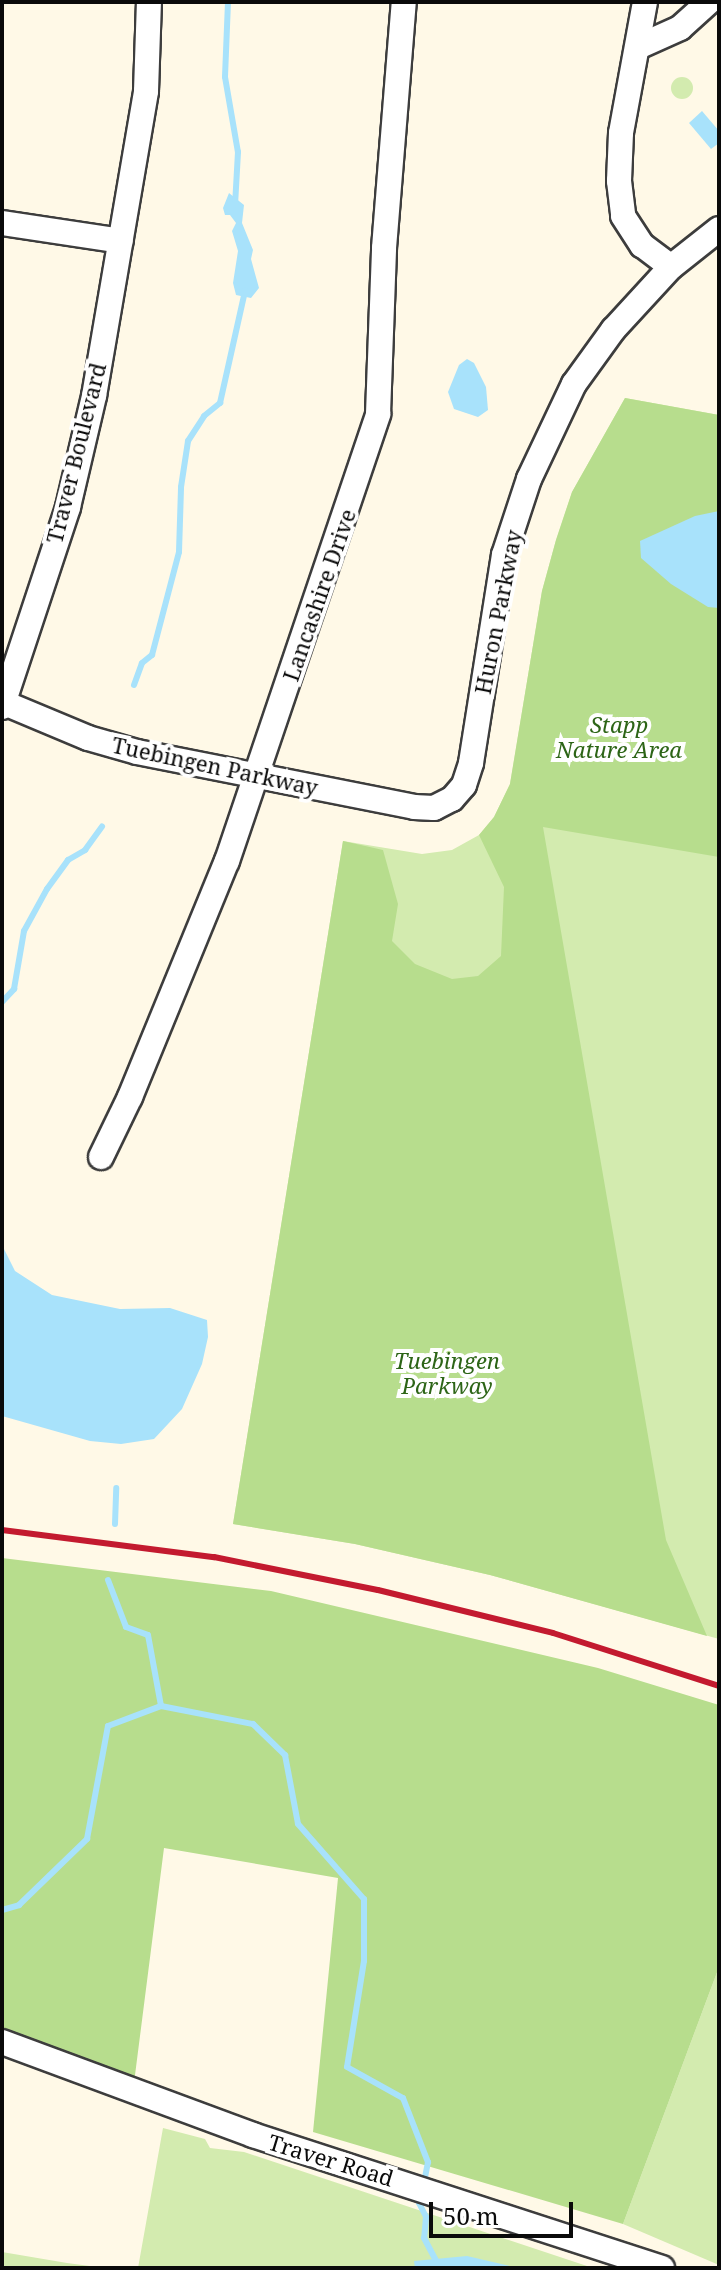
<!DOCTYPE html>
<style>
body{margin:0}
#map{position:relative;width:721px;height:2270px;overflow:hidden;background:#fff9e7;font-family:"Noto Serif",serif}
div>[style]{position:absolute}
.green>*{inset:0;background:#d3ebaf}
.round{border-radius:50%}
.forest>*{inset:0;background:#b7dd8d}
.water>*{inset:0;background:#a8e2fb}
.stream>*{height:6px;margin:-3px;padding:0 3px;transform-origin:3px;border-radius:3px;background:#a8e2fb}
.roads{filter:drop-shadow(2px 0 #3d3d3d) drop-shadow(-2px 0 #3d3d3d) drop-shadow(0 2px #3d3d3d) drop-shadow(0 -2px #3d3d3d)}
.minor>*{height:24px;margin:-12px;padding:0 12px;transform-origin:12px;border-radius:12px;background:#fff}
.rail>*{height:6px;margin:-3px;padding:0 3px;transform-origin:3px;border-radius:3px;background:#c31a2f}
span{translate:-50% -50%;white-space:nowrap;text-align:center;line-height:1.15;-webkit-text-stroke:8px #fff;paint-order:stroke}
.street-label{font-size:22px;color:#0a0a0a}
.park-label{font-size:22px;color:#2d6517;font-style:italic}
.frame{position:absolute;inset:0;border:4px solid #0a0a0a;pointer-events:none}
.scale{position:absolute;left:429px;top:2202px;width:144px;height:36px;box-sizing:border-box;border:4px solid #0a0a0a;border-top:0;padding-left:10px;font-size:24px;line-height:28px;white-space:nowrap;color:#0a0a0a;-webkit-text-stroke:6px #fff;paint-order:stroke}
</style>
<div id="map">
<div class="green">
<div class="round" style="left:671px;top:77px;width:22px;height:22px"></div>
<div style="clip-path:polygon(625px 398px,719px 415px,719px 1639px,490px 1575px,355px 1544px,233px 1524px,343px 841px,422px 854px,452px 850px,479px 835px,494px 817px,510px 784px,542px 591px,556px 540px,572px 492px)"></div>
<div style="clip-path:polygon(719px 1967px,719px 2265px,623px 2224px)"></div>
<div style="clip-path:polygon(163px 2128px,205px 2139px,210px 2148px,244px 2152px,593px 2268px,138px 2268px)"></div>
<div style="clip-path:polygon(2px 2252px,67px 2263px,105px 2268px,2px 2268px)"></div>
</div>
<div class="forest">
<div style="clip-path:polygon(625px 398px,719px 415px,719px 857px,543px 827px,666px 1540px,707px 1636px,490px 1575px,355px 1544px,233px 1524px,343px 841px,383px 850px,398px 904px,392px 941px,415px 964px,452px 979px,478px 976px,501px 956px,504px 887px,479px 835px,494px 817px,510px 784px,542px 591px,556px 540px,572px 492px)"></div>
<div style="clip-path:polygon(2px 1558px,271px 1591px,598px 1668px,719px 1705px,719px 1967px,623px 2224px,313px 2132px,338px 1878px,164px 1848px,134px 2083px,2px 2032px)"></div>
</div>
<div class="water">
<div style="clip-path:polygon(702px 111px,719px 131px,719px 143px,711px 149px,689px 123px)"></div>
<div style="clip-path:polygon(229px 193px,244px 205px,242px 223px,253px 250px,251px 259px,259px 288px,251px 298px,236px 295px,233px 283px,238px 251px,232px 231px,236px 223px,230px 215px,225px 215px,223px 208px)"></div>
<div style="clip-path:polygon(467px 359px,474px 363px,486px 387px,488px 410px,478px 417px,454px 409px,448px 392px,459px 365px)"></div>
<div style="clip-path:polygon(719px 511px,719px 608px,708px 607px,671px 584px,641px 558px,640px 541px,695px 516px)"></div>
<div style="clip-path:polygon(2px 1245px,15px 1271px,52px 1295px,120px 1309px,170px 1308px,207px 1320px,208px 1337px,202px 1364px,182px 1409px,154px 1439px,121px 1444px,90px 1441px,2px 1416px)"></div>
<div style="clip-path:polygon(467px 2256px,518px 2268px,415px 2268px,414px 2261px)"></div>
</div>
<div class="stream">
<div style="left:228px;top:2px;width:75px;rotate:92.3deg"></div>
<div style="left:225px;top:77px;width:76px;rotate:80.2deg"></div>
<div style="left:238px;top:152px;width:53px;rotate:93.2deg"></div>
<div style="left:134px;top:685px;width:23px;rotate:-70deg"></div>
<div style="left:142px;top:663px;width:13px;rotate:-39deg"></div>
<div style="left:152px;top:655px;width:106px;rotate:-75.3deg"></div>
<div style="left:179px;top:552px;width:65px;rotate:-88.2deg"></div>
<div style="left:181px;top:487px;width:47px;rotate:-81.3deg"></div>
<div style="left:188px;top:441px;width:30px;rotate:-57deg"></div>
<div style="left:204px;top:416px;width:21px;rotate:-39deg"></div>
<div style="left:220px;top:403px;width:115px;rotate:-77.4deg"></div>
<div style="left:2px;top:1002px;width:18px;rotate:-47deg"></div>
<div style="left:14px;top:989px;width:59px;rotate:-80.2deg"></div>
<div style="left:24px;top:931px;width:48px;rotate:-61.3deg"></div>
<div style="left:47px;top:889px;width:36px;rotate:-54deg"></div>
<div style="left:68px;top:860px;width:20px;rotate:-30deg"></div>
<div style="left:85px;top:850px;width:29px;rotate:-54deg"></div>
<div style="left:115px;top:1524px;width:36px;rotate:-88deg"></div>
<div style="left:108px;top:1580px;width:50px;rotate:69deg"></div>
<div style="left:126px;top:1627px;width:23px;rotate:20deg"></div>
<div style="left:148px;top:1635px;width:72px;rotate:79.6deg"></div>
<div style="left:2px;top:1910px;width:18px;rotate:-16deg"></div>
<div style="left:19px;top:1905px;width:95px;rotate:-44.1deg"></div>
<div style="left:87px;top:1839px;width:115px;rotate:-79.5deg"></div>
<div style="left:108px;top:1726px;width:57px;rotate:-20.7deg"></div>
<div style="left:161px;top:1706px;width:94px;rotate:11.1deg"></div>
<div style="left:253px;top:1724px;width:45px;rotate:44.1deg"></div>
<div style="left:285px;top:1755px;width:70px;rotate:79.3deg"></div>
<div style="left:298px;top:1824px;width:100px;rotate:48.7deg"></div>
<div style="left:364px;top:1899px;width:62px;rotate:90deg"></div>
<div style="left:364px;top:1961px;width:107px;rotate:99.1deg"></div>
<div style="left:347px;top:2067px;width:64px;rotate:29deg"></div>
<div style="left:403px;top:2098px;width:69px;rotate:68.7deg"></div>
<div style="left:428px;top:2162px;width:21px;rotate:101deg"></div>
<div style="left:421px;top:2194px;width:9px;rotate:103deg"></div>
<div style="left:419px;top:2203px;width:16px;rotate:63deg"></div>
<div style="left:426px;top:2217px;width:21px;rotate:95deg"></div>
<div style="left:424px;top:2238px;width:34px;rotate:62deg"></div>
</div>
<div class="roads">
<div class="minor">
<div style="left:645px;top:2px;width:133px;rotate:100.4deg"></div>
<div style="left:621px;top:133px;width:48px;rotate:92.4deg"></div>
<div style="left:619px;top:181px;width:35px;rotate:83deg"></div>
<div style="left:623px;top:216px;width:35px;rotate:57deg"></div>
<div style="left:642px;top:245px;width:36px;rotate:37deg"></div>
<div style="left:640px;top:46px;width:44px;rotate:-24.2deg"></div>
<div style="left:680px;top:28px;width:39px;rotate:-42deg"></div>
<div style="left:2px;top:223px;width:120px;rotate:8.6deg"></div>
<div style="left:2px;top:702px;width:93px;rotate:22.7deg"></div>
<div style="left:88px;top:738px;width:51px;rotate:15.9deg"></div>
<div style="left:137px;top:752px;width:282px;rotate:11.2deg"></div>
<div style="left:414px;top:807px;width:20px;rotate:3deg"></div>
<div style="left:434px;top:808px;width:20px;rotate:-27deg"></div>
<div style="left:452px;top:799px;width:18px;rotate:-49deg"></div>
<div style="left:464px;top:785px;width:23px;rotate:-72deg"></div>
<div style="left:471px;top:763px;width:211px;rotate:-81deg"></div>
<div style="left:504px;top:555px;width:80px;rotate:-71.8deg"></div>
<div style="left:529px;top:479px;width:105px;rotate:-64.7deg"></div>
<div style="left:574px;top:384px;width:67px;rotate:-54.2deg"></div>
<div style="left:613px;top:330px;width:86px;rotate:-47.4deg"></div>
<div style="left:671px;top:267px;width:61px;rotate:-38.4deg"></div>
<div style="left:2px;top:707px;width:211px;rotate:-71.7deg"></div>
<div style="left:68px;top:507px;width:114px;rotate:-76.8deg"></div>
<div style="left:94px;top:396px;width:309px;rotate:-80.3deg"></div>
<div style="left:146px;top:91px;width:89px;rotate:-88.1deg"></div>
<div style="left:101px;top:1157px;width:67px;rotate:-64.2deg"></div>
<div style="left:130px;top:1097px;width:255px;rotate:-67.7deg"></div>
<div style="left:227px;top:861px;width:472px;rotate:-71.3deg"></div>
<div style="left:378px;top:414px;width:166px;rotate:-87.9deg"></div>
<div style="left:384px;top:248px;width:247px;rotate:-85.4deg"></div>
<div style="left:2px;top:2042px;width:268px;rotate:20.3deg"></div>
<div style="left:253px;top:2135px;width:430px;rotate:18deg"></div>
</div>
</div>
<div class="rail">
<div style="left:2px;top:1530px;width:214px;rotate:7.3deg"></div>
<div style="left:214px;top:1557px;width:167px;rotate:11.4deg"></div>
<div style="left:378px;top:1590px;width:180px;rotate:13.8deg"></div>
<div style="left:553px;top:1633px;width:174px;rotate:17.7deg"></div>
</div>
<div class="street-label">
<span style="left:76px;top:453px;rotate:-76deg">Traver Boulevard</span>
<span style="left:319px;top:595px;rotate:-71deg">Lancashire Drive</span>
<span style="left:498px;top:612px;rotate:-79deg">Huron Parkway</span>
<span style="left:215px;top:766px;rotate:12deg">Tuebingen Parkway</span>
<span style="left:331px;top:2160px;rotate:17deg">Traver Road</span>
</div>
<div class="park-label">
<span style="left:619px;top:737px">Stapp<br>Nature Area</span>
<span style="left:447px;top:1373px">Tuebingen<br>Parkway</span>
</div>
<div class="frame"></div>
<div class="scale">50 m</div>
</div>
